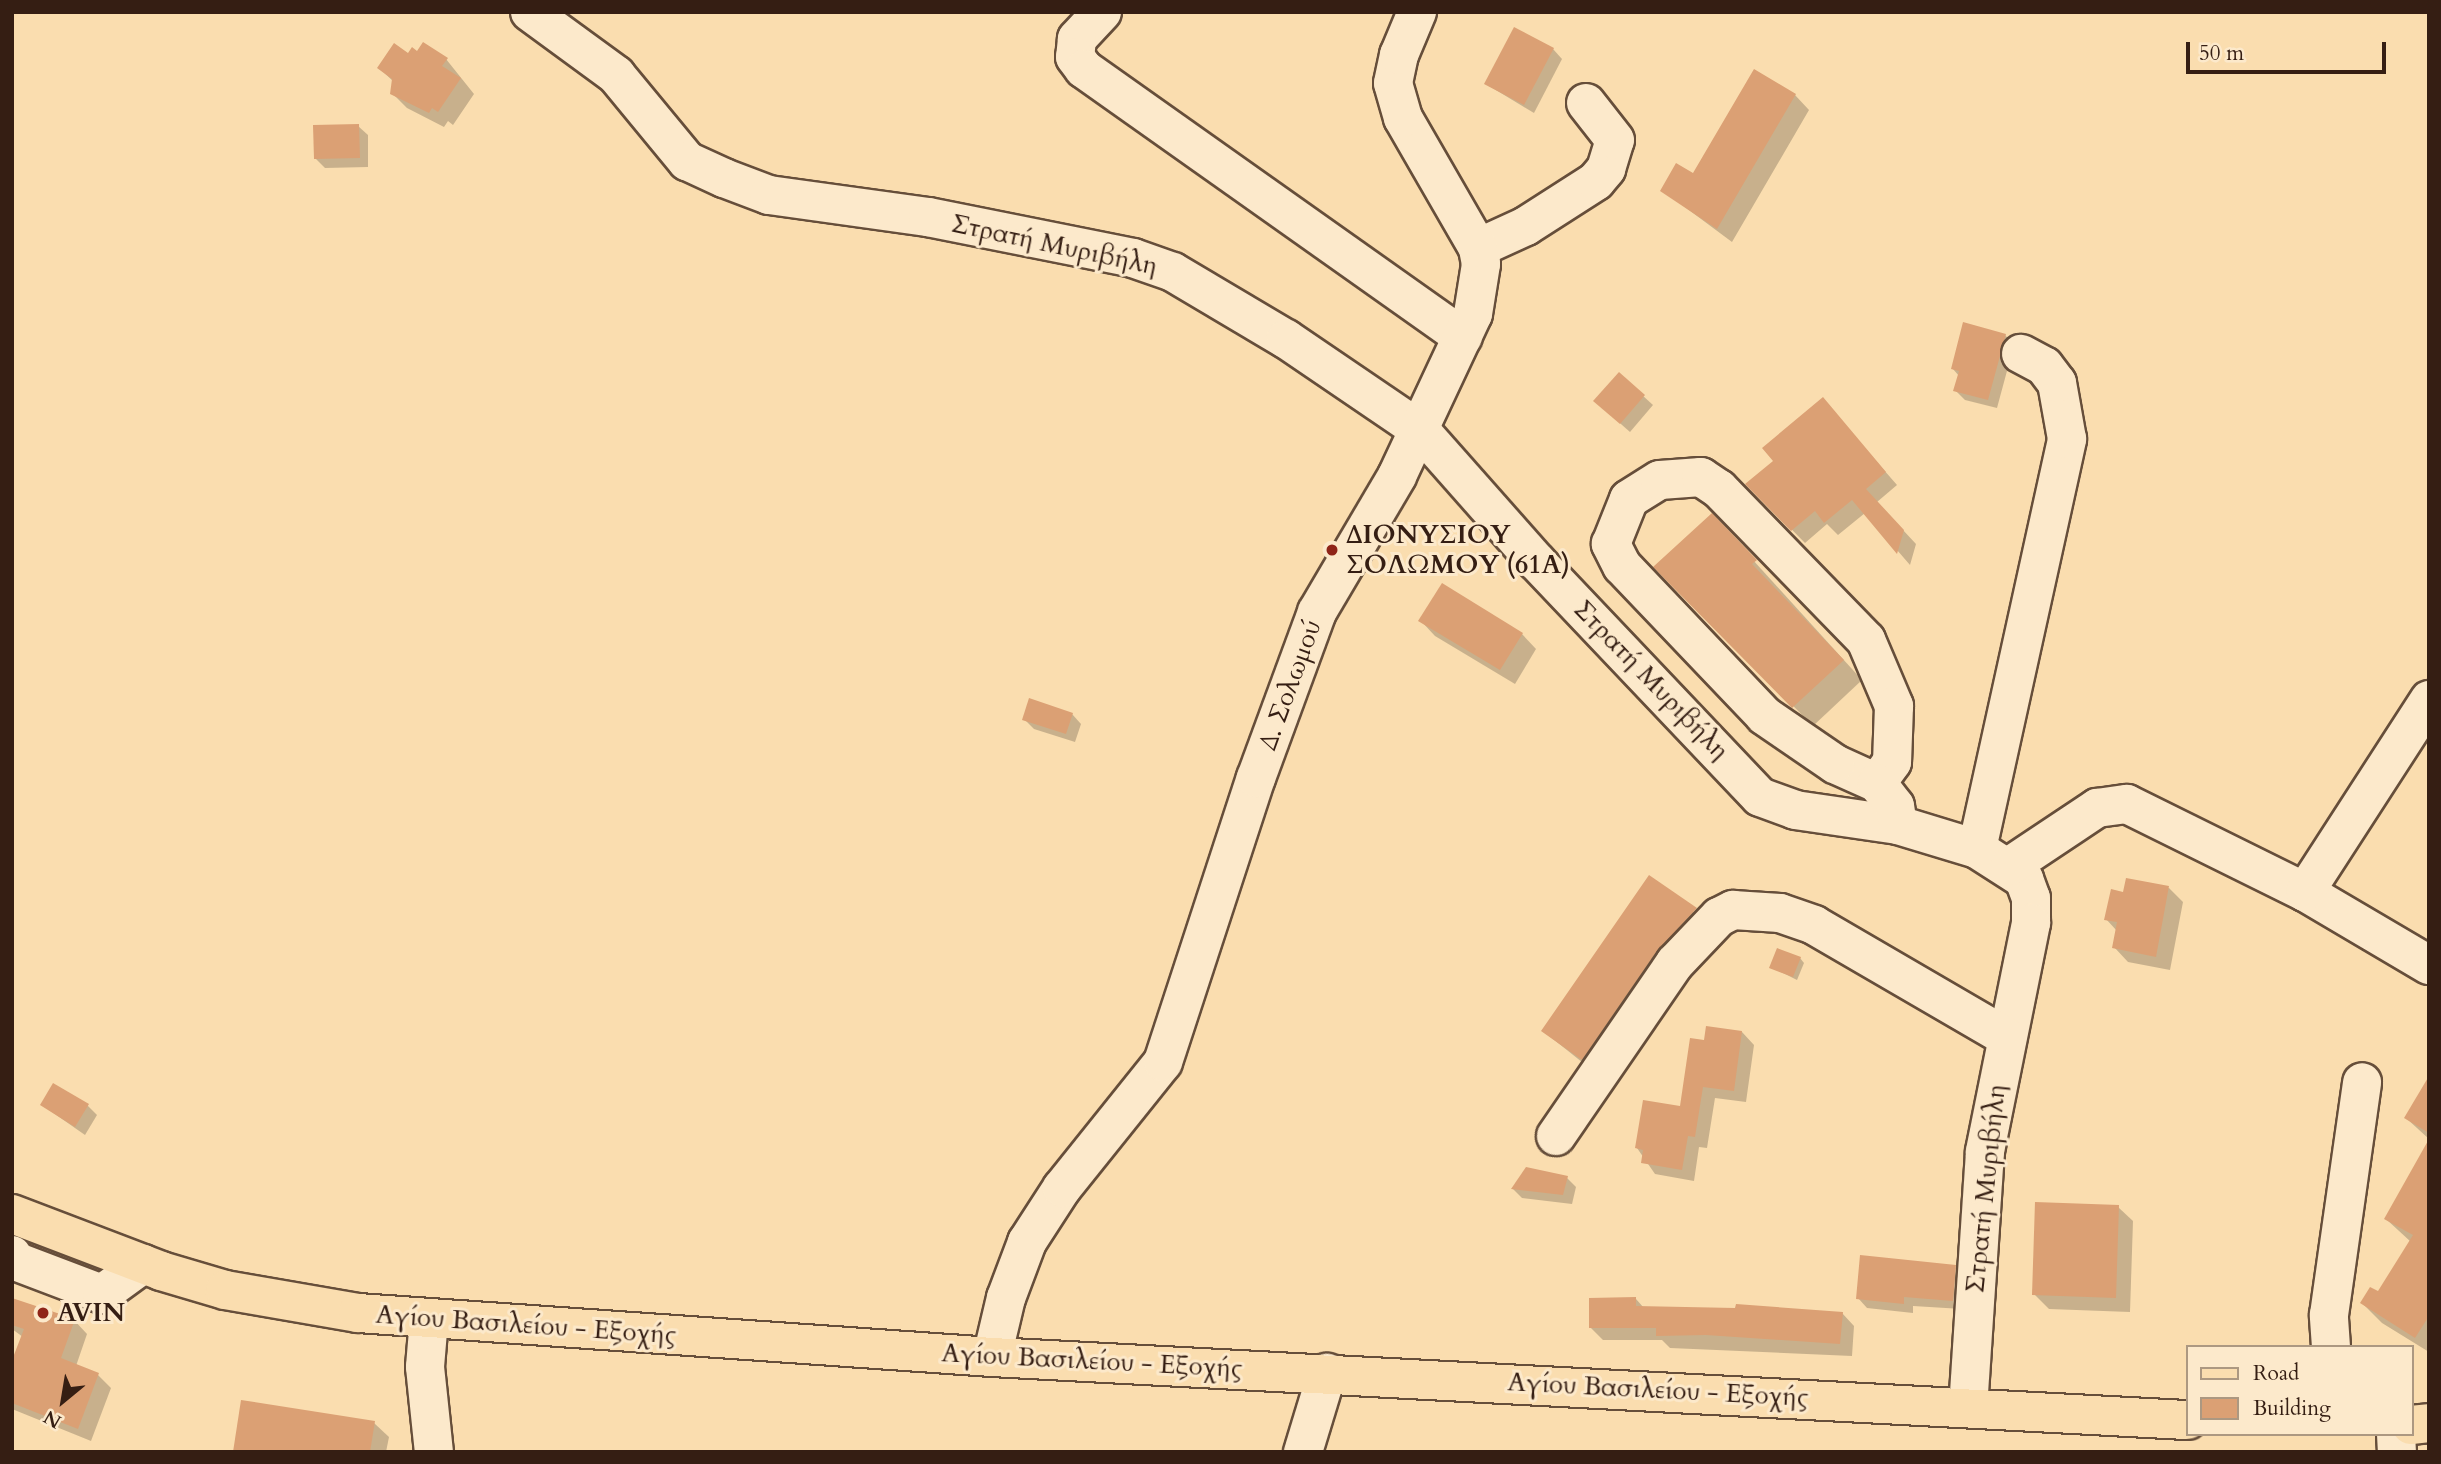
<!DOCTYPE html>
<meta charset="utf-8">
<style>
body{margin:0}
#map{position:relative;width:2441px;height:1464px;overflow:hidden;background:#faddaf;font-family:Cardo,serif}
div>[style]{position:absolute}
.shadow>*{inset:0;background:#0003}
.building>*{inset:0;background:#dba074}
.roads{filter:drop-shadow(2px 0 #664e3a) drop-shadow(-2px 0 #664e3a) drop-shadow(0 2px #664e3a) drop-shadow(0 -2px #664e3a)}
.minor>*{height:38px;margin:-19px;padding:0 19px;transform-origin:19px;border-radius:19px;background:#fce9cb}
.major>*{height:38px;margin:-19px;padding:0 19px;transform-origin:19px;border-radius:19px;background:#faddaf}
.dots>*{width:19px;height:19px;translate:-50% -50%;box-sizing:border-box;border:4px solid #fce9cb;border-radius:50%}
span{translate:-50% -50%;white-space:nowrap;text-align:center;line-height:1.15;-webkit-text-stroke:6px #fce9cb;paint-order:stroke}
.street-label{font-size:26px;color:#351e13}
.poi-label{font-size:26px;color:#351e13;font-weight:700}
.left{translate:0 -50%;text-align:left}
.frame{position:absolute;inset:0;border:14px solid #351e13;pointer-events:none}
.legend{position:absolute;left:2186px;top:1345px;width:228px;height:91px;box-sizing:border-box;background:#fce9cb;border:2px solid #ac9881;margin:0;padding:9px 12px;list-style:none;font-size:21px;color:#351e13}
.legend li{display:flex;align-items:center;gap:14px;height:35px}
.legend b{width:35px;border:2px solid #ac9881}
.north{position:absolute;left:28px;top:1366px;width:70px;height:70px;-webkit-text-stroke:5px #fce9cb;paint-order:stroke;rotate:210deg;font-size:19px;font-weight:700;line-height:28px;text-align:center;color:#351e13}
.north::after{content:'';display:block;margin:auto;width:24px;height:32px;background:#351e13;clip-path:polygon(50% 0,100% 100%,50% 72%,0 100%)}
.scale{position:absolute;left:2186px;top:42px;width:200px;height:32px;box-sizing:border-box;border:4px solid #351e13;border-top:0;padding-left:9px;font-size:21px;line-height:24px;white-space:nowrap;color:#351e13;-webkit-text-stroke:5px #fce9cb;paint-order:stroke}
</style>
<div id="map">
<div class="shadow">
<div style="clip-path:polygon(1553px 49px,1562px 59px,1534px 113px,1486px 84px)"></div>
<div style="clip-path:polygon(408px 55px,446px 59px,474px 94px,453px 125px,448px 121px,444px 127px,407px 108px,392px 93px,394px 82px,379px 68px)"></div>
<div style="clip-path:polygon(1795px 95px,1809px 110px,1732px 242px,1662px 190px,1694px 176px)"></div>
<div style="clip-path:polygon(358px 126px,368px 135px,368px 167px,325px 168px,315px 158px)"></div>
<div style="clip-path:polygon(2005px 335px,2014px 345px,1997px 408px,1965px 400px,1955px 390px,1959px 376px,1953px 369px)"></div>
<div style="clip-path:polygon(1619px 374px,1653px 405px,1630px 432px,1605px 410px)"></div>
<div style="clip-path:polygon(1823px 400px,1897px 485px,1877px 502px,1916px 544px,1910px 565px,1865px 513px,1838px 535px,1827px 524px,1805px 543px,1748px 485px,1775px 462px)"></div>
<div style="clip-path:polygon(1712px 515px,1862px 680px,1813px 726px,1656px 567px)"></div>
<div style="clip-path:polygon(1421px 621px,1522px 634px,1536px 649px,1515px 684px,1435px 636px)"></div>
<div style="clip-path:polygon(1072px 714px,1081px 724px,1075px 742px,1034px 729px,1024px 719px)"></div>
<div style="clip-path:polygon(1649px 878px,1715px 929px,1602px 1078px,1543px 1031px)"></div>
<div style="clip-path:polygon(2169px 888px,2183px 902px,2170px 970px,2128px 962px,2114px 947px,2117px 931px,2106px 919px,2125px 894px)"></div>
<div style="clip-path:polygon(1800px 958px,1804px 963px,1797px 980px,1771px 967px)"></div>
<div style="clip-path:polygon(1742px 1032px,1754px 1045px,1746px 1102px,1715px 1098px,1707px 1148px,1699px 1147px,1694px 1181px,1655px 1174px,1637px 1148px,1682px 1108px,1705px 1042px)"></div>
<div style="clip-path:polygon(2429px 1079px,2429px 1139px,2406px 1118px)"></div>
<div style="clip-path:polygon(42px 1105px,88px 1106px,97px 1115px,85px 1135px)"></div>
<div style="clip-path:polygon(2429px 1143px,2429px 1352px,2382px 1323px,2362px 1303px,2379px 1294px,2411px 1242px,2386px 1219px)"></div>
<div style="clip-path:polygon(1567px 1178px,1576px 1187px,1572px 1204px,1522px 1198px,1513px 1189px)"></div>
<div style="clip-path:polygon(2118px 1207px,2133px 1221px,2130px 1312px,2049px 1309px,2034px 1294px)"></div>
<div style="clip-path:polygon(1955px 1267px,1964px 1276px,1962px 1309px,1913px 1306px,1913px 1313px,1867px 1308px,1858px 1298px)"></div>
<div style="clip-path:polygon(12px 1299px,74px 1320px,87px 1334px,76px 1366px,98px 1375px,111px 1388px,91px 1441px,12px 1409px,12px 1365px,23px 1337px,12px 1329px)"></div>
<div style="clip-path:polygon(1636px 1299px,1644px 1308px,1842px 1313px,1854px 1326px,1852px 1356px,1670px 1348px,1662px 1340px,1603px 1340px,1590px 1327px)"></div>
<div style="clip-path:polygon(374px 1423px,389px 1437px,386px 1452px,235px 1452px)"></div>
</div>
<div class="building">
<div style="clip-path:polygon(1514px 27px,1554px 48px,1524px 105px,1484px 84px)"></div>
<div style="clip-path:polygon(423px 42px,448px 58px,442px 66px,461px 78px,438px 112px,432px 108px,429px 113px,390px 94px,392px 79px,377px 68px,394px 43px,408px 53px,412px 47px,417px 51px)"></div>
<div style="clip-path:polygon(1754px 69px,1796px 94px,1717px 229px,1660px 191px,1676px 163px,1693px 173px)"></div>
<div style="clip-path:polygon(359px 124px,360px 158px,314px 159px,313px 125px)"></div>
<div style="clip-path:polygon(1963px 322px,2006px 334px,1988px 400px,1953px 391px,1959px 371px,1951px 369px)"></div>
<div style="clip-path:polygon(1619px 372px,1645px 395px,1620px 424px,1593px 401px)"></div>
<div style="clip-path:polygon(1823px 397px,1886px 472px,1866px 489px,1904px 530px,1897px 554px,1852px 500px,1824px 523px,1815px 511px,1791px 531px,1745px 484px,1773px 461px,1762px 448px)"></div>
<div style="clip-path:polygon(1712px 513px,1757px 560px,1752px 564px,1844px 660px,1792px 708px,1653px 567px)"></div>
<div style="clip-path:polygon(1442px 583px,1523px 633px,1500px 670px,1418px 621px)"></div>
<div style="clip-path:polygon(1029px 698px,1073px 713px,1066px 734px,1022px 720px)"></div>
<div style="clip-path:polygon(1649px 875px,1697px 908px,1657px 951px,1582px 1060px,1541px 1031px)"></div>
<div style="clip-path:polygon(2126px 878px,2169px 886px,2156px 957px,2112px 948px,2117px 922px,2104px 920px,2111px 889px,2123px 892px)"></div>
<div style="clip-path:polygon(1777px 948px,1801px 957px,1793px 977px,1769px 968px)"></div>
<div style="clip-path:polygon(1706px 1026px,1742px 1031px,1734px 1091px,1703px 1087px,1695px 1137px,1688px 1136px,1682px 1170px,1641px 1163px,1643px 1150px,1635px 1148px,1643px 1100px,1680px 1106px,1690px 1038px,1704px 1040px)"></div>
<div style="clip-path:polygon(2429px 1076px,2429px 1133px,2404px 1118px)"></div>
<div style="clip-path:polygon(53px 1083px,89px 1104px,75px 1127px,40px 1105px)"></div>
<div style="clip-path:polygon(2429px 1139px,2429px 1316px,2415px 1338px,2360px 1303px,2370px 1287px,2378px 1291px,2413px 1235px,2384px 1219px)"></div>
<div style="clip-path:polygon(1526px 1167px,1568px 1176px,1563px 1195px,1511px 1189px)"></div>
<div style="clip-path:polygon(2035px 1202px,2119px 1205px,2116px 1298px,2032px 1295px)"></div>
<div style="clip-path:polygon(1860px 1255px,1956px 1265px,1953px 1301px,1904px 1297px,1904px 1304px,1856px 1299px)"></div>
<div style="clip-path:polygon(1636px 1297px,1636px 1306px,1735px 1308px,1736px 1304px,1843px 1312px,1840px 1344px,1706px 1335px,1656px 1336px,1656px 1328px,1589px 1328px,1589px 1298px)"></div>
<div style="clip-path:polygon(12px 1298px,75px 1319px,61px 1358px,99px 1373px,78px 1429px,12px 1403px,12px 1360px,24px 1329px,12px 1325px)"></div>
<div style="clip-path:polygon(241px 1400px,375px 1421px,370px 1452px,233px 1452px)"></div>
</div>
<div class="roads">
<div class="minor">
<div style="left:530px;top:12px;width:107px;rotate:36.2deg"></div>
<div style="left:616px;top:75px;width:112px;rotate:50.5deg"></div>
<div style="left:687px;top:161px;width:41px;rotate:24.7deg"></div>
<div style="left:724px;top:178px;width:48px;rotate:20.7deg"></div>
<div style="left:769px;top:195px;width:161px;rotate:7.9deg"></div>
<div style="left:928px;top:217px;width:209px;rotate:11.3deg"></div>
<div style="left:1133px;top:258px;width:42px;rotate:19.3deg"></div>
<div style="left:1173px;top:272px;width:131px;rotate:30.7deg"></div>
<div style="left:1286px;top:339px;width:162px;rotate:34.2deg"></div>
<div style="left:1420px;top:430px;width:175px;rotate:48.5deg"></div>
<div style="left:1536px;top:561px;width:325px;rotate:46.5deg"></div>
<div style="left:1760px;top:797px;width:37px;rotate:20deg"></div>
<div style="left:1795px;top:810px;width:104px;rotate:8.3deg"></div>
<div style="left:1898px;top:825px;width:83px;rotate:16.9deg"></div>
<div style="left:1977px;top:849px;width:56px;rotate:32.6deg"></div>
<div style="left:2024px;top:879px;width:20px;rotate:70deg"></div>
<div style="left:2031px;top:898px;width:25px;rotate:90deg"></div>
<div style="left:2031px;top:923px;width:234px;rotate:101.4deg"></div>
<div style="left:1985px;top:1152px;width:256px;rotate:93.8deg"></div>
<div style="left:1102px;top:12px;width:37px;rotate:133deg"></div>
<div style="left:1077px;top:39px;width:18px;rotate:96deg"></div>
<div style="left:1075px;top:57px;width:15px;rotate:53deg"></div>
<div style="left:1084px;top:69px;width:464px;rotate:35.3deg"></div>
<div style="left:1478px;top:248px;width:53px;rotate:-24.6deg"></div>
<div style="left:1526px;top:226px;width:83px;rotate:-32.7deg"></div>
<div style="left:1596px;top:181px;width:16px;rotate:-50deg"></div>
<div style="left:1606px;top:169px;width:30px;rotate:-73deg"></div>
<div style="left:1615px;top:140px;width:47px;rotate:-128.1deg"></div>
<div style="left:1877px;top:783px;width:46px;rotate:-155.7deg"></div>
<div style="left:1835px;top:764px;width:85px;rotate:-145.6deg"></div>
<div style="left:1765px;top:716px;width:207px;rotate:-133.6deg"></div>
<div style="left:1622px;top:566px;width:25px;rotate:-117deg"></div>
<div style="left:1611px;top:544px;width:48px;rotate:-68.2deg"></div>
<div style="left:1629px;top:499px;width:36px;rotate:-32deg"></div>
<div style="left:1660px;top:480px;width:41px;rotate:-4.2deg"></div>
<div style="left:1701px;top:477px;width:22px;rotate:34deg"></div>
<div style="left:1719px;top:489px;width:211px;rotate:45.8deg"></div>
<div style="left:1866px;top:640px;width:72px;rotate:67deg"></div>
<div style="left:1894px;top:706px;width:56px;rotate:92deg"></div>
<div style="left:1892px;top:762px;width:26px;rotate:126deg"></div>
<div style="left:1877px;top:783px;width:29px;rotate:52deg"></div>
<div style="left:1895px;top:806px;width:19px;rotate:81deg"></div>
<div style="left:1977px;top:849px;width:420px;rotate:-77.6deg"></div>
<div style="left:2067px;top:439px;width:57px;rotate:-100.1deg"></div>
<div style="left:2057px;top:383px;width:21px;rotate:-127deg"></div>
<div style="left:2044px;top:366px;width:26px;rotate:-152deg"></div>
<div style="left:2010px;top:866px;width:105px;rotate:-33.7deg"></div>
<div style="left:2097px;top:808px;width:30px;rotate:-8deg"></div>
<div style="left:2127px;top:804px;width:199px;rotate:26.3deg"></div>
<div style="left:2305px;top:892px;width:144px;rotate:30.5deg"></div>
<div style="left:2305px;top:892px;width:229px;rotate:-57.1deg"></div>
<div style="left:1556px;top:1136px;width:210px;rotate:-55.5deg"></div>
<div style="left:1675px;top:963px;width:64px;rotate:-46.3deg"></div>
<div style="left:1719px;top:917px;width:16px;rotate:-27deg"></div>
<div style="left:1733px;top:910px;width:47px;rotate:3.7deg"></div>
<div style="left:1780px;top:913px;width:36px;rotate:19deg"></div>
<div style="left:1814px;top:925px;width:221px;rotate:30.2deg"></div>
<div style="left:12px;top:1255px;width:7px;rotate:63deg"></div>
<div style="left:15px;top:1261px;width:93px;rotate:20.8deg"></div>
<div style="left:102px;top:1294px;width:51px;rotate:-36.2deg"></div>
<div style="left:429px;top:1319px;width:48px;rotate:94.8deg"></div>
<div style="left:425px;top:1367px;width:85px;rotate:84deg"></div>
<div style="left:2331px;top:1347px;width:32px;rotate:-94deg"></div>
<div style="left:2329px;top:1315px;width:235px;rotate:-81.9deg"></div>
<div style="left:992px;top:1357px;width:61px;rotate:-76.7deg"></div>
<div style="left:1006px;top:1298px;width:60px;rotate:-69.4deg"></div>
<div style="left:1027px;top:1242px;width:64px;rotate:-57.1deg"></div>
<div style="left:1062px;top:1188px;width:161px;rotate:-51.3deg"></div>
<div style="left:1163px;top:1062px;width:299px;rotate:-71.9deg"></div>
<div style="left:1256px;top:778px;width:177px;rotate:-69.8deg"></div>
<div style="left:1317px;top:612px;width:158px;rotate:-59.5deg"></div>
<div style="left:1397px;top:476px;width:179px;rotate:-64.9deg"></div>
<div style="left:1473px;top:314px;width:51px;rotate:-80.9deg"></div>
<div style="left:1481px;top:264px;width:16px;rotate:-101deg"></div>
<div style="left:1478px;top:248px;width:150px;rotate:-120deg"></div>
<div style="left:1403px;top:118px;width:36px;rotate:-106deg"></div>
<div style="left:1393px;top:83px;width:29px;rotate:-78deg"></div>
<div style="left:1399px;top:55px;width:47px;rotate:-67.3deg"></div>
<div style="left:2396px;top:1434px;width:18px;rotate:87deg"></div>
<div style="left:1303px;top:1452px;width:83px;rotate:-73.1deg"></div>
</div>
<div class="major">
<div style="left:12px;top:1214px;width:160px;rotate:20.9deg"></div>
<div style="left:161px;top:1271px;width:67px;rotate:16.5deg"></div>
<div style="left:225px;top:1290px;width:135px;rotate:9.8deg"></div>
<div style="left:358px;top:1313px;width:636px;rotate:3.97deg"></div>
<div style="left:992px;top:1357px;width:1197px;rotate:3.02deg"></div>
<div style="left:2411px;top:1425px;width:18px;rotate:-6deg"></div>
</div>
</div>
<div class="dots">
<div style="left:1332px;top:550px;background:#8f2418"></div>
<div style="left:43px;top:1313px;background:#8f2418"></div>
</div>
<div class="street-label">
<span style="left:1054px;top:245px;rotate:12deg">Στρατή Μυριβήλη</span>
<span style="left:1651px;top:680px;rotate:46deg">Στρατή Μυριβήλη</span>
<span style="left:1290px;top:685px;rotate:-70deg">Δ. Σολωμού</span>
<span style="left:1986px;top:1189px;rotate:-84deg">Στρατή Μυριβήλη</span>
<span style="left:526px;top:1325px;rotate:4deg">Αγίου Βασιλείου - Εξοχής</span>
<span style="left:1092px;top:1361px;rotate:3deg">Αγίου Βασιλείου - Εξοχής</span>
<span style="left:1658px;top:1390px;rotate:3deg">Αγίου Βασιλείου - Εξοχής</span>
</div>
<div class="poi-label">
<span class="left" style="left:1346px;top:550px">ΔΙΟΝΥΣΙΟΥ<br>ΣΟΛΩΜΟΥ (61Α)</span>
<span class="left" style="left:57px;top:1313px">AVIN</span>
</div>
<div class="frame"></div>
<ul class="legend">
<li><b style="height:9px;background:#faddaf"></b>Road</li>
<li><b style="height:19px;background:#dba074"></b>Building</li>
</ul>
<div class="north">N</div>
<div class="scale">50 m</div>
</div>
